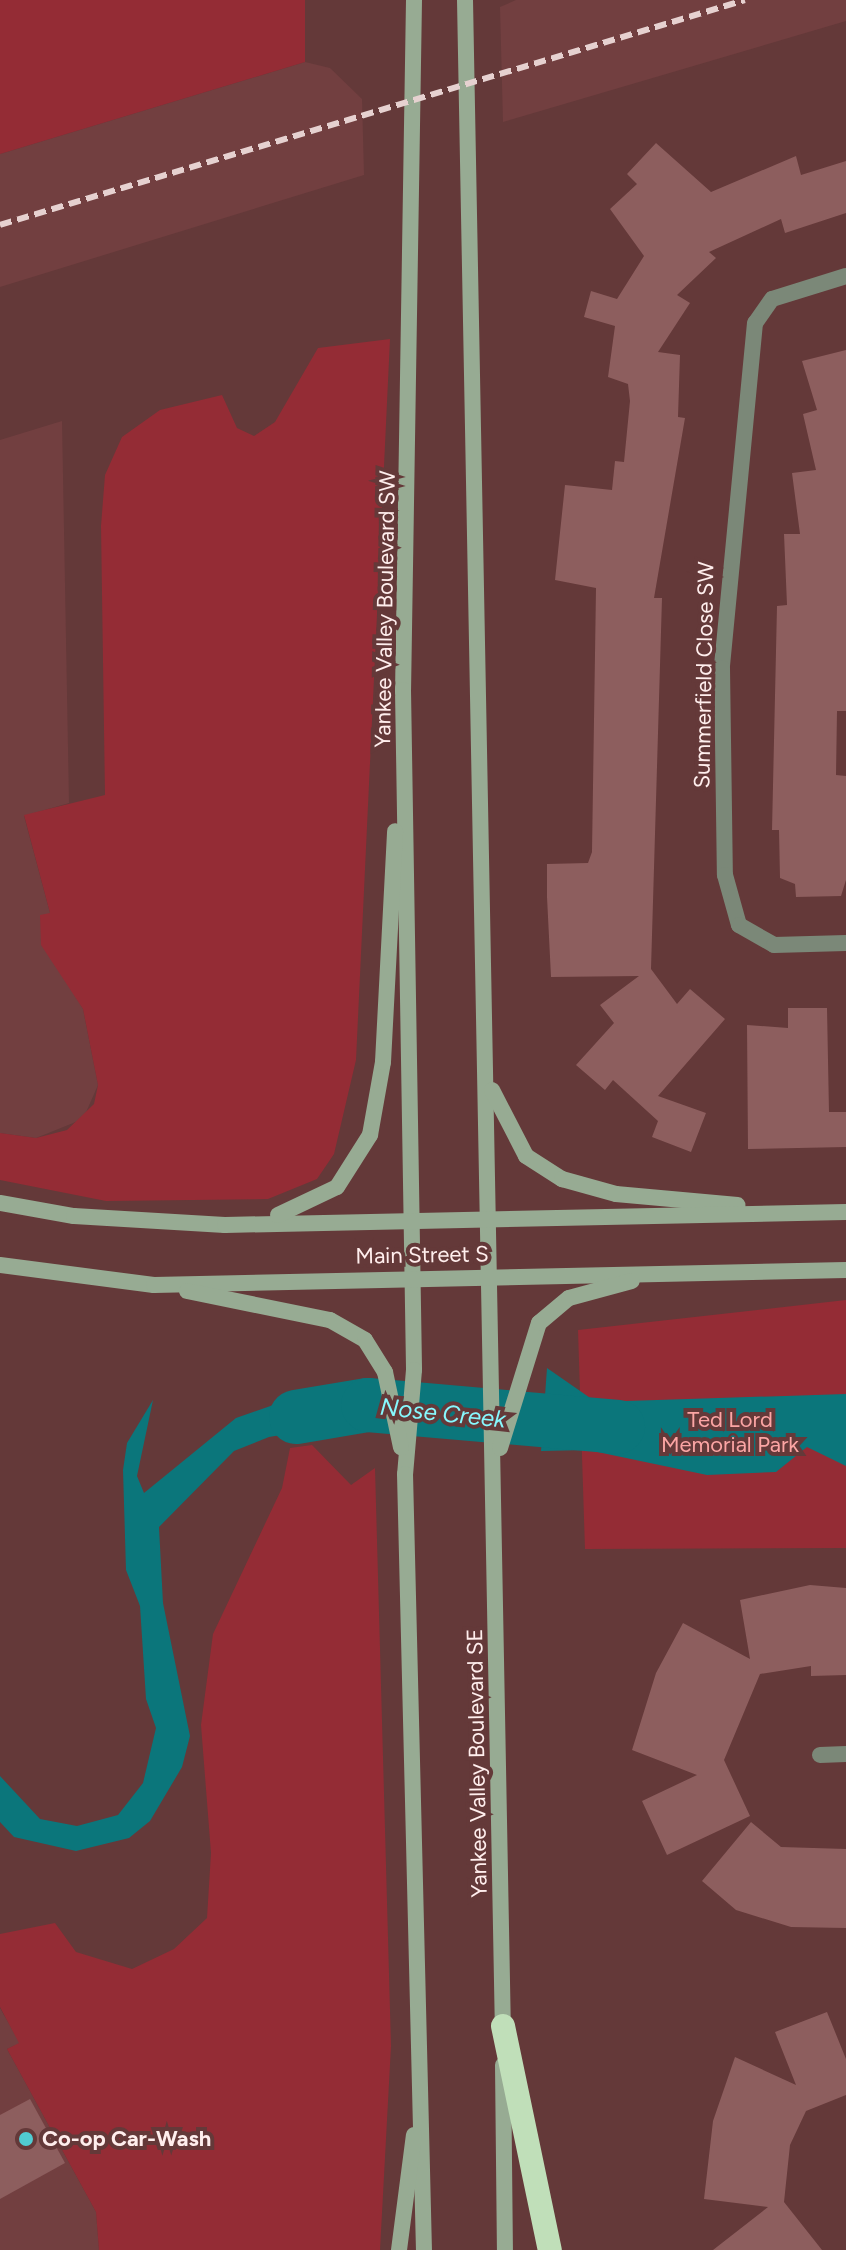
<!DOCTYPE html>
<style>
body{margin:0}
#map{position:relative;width:846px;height:2250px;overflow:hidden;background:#643939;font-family:Figtree,sans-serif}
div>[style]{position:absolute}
.built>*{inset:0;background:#723f40}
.green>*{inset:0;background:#942c35}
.water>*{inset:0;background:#0b767b}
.river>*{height:54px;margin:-27px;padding:0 27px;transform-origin:27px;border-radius:27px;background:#0b767b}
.building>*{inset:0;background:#8d5e5e}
.street>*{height:16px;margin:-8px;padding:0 8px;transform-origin:8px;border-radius:8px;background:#7b8878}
.secondary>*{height:16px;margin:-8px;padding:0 8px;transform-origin:8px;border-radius:8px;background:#97ab93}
.highway>*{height:24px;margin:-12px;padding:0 12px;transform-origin:12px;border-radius:12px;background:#c0dfb9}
.rail>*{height:6px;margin-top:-3px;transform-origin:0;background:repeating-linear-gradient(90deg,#e6d1d0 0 12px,transparent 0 18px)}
.dots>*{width:22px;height:22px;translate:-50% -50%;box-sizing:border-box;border:4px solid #643939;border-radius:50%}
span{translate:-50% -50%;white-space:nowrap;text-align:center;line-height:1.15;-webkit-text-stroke:8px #643939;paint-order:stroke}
.street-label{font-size:22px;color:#ffeeed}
.park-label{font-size:22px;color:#fca5a4}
.poi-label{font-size:22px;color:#ffeeed;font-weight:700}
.left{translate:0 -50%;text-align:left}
.water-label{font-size:24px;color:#87f8fe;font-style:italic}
</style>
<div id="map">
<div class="built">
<div style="clip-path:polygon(516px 0,846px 0,846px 21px,503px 122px,500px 7px)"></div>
<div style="clip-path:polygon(305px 62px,330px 68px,362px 99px,364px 175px,0 287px,0 154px)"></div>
<div style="clip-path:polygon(62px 421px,69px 803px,24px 816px,50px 913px,50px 954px,83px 1009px,98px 1085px,83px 1119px,36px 1138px,0 1133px,0 440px)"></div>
<div style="clip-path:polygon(0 2008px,20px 2043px,7px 2049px,96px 2212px,99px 2250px,0 2250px)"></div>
</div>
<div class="green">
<div style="clip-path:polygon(0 0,305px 0,305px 62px,0 154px)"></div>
<div style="clip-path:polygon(390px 339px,356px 1060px,334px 1154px,317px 1179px,268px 1199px,106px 1201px,0 1180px,0 1133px,36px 1138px,67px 1130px,94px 1104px,98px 1085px,83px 1009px,41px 945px,40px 915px,50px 913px,24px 815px,105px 795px,101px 526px,105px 475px,122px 437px,160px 410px,222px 395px,237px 428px,254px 436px,275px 422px,318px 348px)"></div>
<div style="clip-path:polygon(846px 1300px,846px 1548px,585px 1549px,578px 1330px)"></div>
<div style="clip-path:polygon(312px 1445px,351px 1485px,375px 1468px,391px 2046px,380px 2250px,99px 2250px,96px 2212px,7px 2049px,19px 2043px,0 2007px,0 1934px,55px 1923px,76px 1952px,132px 1969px,174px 1949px,207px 1918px,211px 1853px,201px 1725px,213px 1634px,282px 1488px,290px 1448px)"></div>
</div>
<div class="water">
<div style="clip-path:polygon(547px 1368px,596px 1402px,846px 1394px,846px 1466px,807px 1447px,776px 1472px,707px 1475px,588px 1450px,541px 1451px)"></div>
<div style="clip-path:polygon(364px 1390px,371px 1420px,269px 1437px,234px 1451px,159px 1527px,163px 1603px,190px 1736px,182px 1767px,150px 1821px,129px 1838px,76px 1851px,14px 1837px,0 1822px,0 1776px,40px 1819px,77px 1826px,118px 1815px,143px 1783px,156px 1728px,146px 1699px,140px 1606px,126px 1570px,123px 1470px,127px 1443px,153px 1400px,137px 1476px,144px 1493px,236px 1418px,279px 1403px)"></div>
</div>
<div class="river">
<div style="left:296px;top:1417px;width:73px;rotate:-9.5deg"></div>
<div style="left:368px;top:1405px;width:251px;rotate:5deg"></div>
</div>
<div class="building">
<div style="clip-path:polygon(656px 143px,711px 192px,796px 156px,801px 175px,846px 161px,846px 213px,785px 233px,781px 219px,709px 252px,716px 258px,677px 295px,690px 303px,658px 352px,680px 355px,678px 417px,685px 418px,654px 598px,662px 598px,651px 969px,677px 1004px,690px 989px,725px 1019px,658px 1096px,706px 1113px,691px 1152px,652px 1137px,658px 1121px,613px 1080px,605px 1090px,576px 1065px,614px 1023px,600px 1005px,639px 976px,551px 977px,547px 897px,547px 864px,588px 863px,592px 852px,596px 588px,555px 580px,565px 485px,612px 490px,615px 461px,624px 462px,630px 401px,628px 384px,608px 377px,615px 326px,584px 317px,591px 291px,617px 299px,644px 256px,610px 209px,637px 184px,627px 174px)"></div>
<div style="clip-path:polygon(846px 350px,846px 711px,837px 711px,836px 775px,846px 776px,846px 880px,841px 896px,796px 897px,795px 884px,780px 878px,779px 830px,772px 830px,777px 606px,787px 605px,784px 534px,800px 534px,792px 473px,816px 470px,803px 414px,817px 410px,802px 361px)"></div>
<div style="clip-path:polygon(788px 1008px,827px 1008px,829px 1112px,846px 1112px,846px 1147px,748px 1149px,747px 1025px,788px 1028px)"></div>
<div style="clip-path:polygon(810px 1585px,846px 1588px,846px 1675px,811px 1676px,811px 1666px,760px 1674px,724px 1760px,750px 1816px,667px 1855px,642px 1801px,697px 1775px,632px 1750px,656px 1673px,683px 1623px,750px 1659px,740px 1600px)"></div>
<div style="clip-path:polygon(751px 1822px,781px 1847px,846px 1849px,846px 1928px,791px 1927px,736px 1910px,702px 1881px)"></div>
<div style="clip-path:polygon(827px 2012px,846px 2059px,846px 2095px,806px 2111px,790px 2145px,784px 2202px,822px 2250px,713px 2250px,768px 2207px,704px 2199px,713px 2121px,735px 2057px,796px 2085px,775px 2032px)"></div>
<div style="clip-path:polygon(30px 2099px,65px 2163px,0 2199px,0 2115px)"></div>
</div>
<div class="street">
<div style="left:846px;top:276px;width:77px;rotate:162.7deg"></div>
<div style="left:772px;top:299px;width:29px;rotate:125deg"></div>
<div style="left:755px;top:323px;width:347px;rotate:95.5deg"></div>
<div style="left:722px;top:668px;width:207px;rotate:89.2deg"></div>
<div style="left:725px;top:875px;width:52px;rotate:74.4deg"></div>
<div style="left:739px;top:925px;width:40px;rotate:29.7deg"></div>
<div style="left:774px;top:945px;width:72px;rotate:-1.6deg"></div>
<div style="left:820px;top:1755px;width:26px;rotate:-2deg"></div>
</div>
<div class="secondary">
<div style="left:414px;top:0;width:690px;rotate:90.91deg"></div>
<div style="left:403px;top:690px;width:680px;rotate:89.07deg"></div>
<div style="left:414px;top:1370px;width:104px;rotate:94.9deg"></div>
<div style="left:405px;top:1474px;width:776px;rotate:88.6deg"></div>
<div style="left:465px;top:0;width:2034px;rotate:88.93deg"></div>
<div style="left:492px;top:1090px;width:74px;rotate:62.7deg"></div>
<div style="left:526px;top:1156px;width:43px;rotate:32.6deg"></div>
<div style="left:562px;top:1179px;width:56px;rotate:15.5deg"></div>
<div style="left:616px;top:1194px;width:122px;rotate:5.2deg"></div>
<div style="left:0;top:1203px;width:75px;rotate:10deg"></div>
<div style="left:74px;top:1216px;width:151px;rotate:3.4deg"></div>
<div style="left:225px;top:1225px;width:621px;rotate:-1.2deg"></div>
<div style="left:278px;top:1215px;width:65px;rotate:-25.4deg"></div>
<div style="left:337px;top:1187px;width:62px;rotate:-57.6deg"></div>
<div style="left:370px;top:1135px;width:74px;rotate:-79.9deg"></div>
<div style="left:383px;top:1062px;width:231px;rotate:-87deg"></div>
<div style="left:0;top:1265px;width:155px;rotate:7.4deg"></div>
<div style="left:154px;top:1285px;width:692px;rotate:-1.24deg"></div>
<div style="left:187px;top:1291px;width:146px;rotate:11.5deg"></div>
<div style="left:330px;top:1320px;width:40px;rotate:29.7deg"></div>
<div style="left:365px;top:1340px;width:38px;rotate:58deg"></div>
<div style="left:385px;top:1372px;width:77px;rotate:78deg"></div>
<div style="left:500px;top:1448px;width:131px;rotate:-72.7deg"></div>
<div style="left:539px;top:1323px;width:39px;rotate:-40deg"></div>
<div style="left:569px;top:1298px;width:65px;rotate:-15.1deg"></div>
<div style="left:503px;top:2065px;width:185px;rotate:89.4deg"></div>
<div style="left:399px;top:2250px;width:116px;rotate:-82.6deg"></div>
</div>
<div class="highway">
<div style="left:503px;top:2026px;width:229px;rotate:78.2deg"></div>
</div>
<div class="rail">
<div style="left:0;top:225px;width:778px;rotate:-16.81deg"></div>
</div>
<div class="dots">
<div style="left:26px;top:2139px;background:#51ccd2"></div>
</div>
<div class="street-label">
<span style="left:385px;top:609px;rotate:-89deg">Yankee Valley Boulevard SW</span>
<span style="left:704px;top:675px;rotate:-89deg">Summerfield Close SW</span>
<span style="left:422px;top:1255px;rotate:-1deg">Main Street S</span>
<span style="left:477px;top:1763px;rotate:-91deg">Yankee Valley Boulevard SE</span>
</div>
<div class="park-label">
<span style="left:730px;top:1432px">Ted Lord<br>Memorial Park</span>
</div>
<div class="poi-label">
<span class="left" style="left:42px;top:2139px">Co-op Car-Wash</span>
</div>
<div class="water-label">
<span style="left:443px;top:1413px;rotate:6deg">Nose Creek</span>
</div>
</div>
